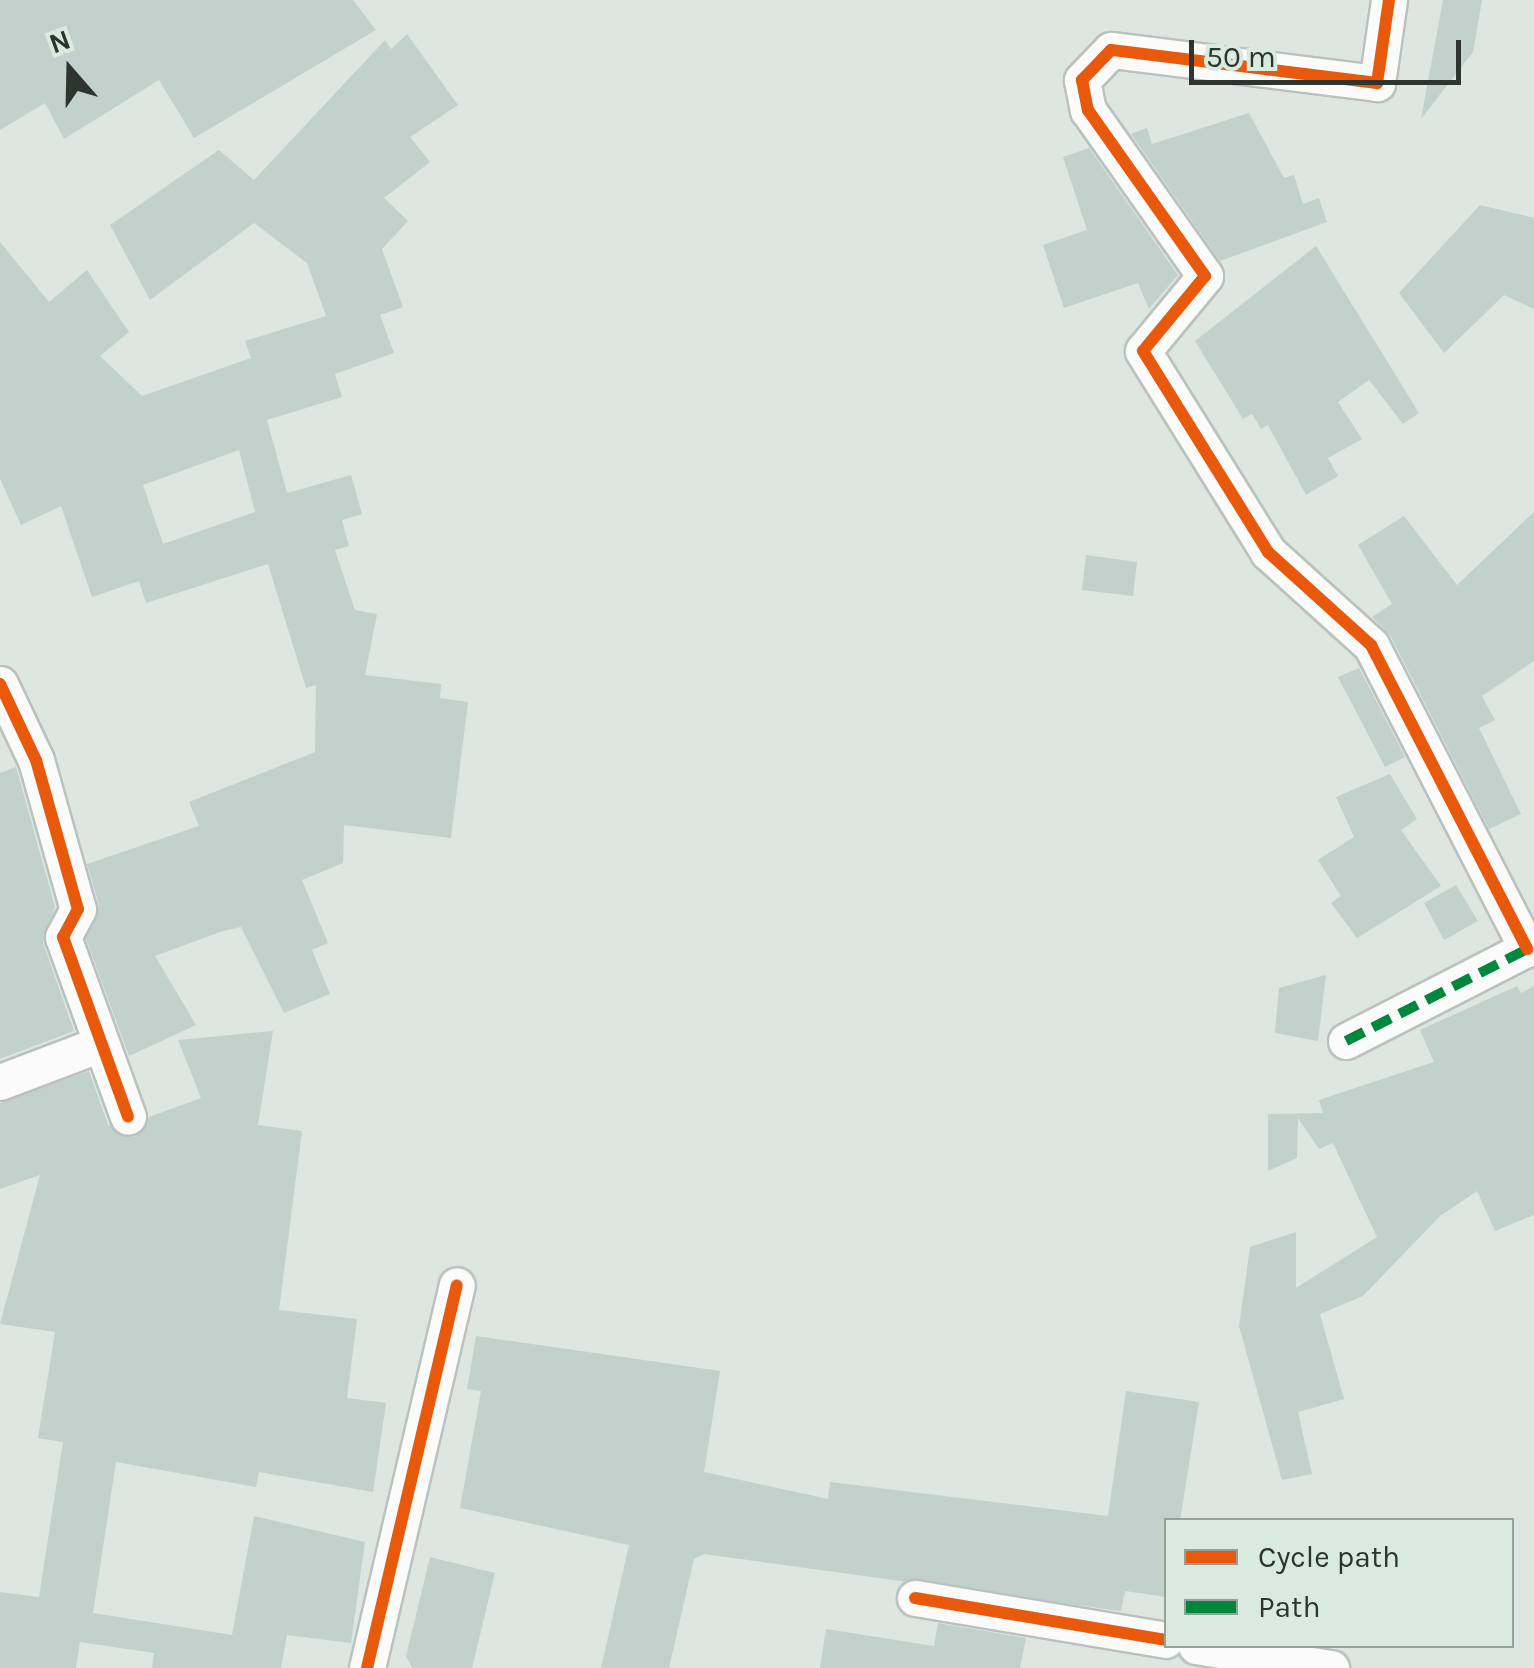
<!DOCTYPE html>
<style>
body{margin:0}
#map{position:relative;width:1534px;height:1668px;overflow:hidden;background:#dde6e0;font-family:Karla,sans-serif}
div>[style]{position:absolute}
.building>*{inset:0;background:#c2d1cc}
.roads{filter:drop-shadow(2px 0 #bbc2bd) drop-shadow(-2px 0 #bbc2bd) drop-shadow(0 2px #bbc2bd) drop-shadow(0 -2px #bbc2bd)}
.minor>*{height:35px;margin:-17.5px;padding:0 17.5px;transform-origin:17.5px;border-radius:17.5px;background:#fafbfa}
.quiet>*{height:10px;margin-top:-5px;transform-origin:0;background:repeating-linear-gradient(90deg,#00873e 0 20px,transparent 0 30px)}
.cycleway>*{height:12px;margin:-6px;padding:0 6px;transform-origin:6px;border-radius:6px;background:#e8590c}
span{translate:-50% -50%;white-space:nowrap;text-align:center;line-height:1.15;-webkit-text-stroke:9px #d9eadf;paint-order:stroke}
.legend{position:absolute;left:1164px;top:1518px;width:350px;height:130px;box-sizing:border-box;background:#d9eadf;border:2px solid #95a199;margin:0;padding:12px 18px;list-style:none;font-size:30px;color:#2e3430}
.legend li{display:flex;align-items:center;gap:20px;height:50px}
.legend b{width:50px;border:2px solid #95a199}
.north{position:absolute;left:20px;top:20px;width:100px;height:100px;-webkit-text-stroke:8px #d9eadf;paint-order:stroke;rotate:340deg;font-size:28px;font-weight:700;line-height:40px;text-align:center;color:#2e3430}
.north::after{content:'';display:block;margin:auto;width:35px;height:45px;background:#2e3430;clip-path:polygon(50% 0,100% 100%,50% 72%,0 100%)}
.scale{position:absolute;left:1189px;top:40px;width:272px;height:45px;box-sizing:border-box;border:5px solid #2e3430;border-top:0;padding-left:12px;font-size:30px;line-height:35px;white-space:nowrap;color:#2e3430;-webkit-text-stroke:8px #d9eadf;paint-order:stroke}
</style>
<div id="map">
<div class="building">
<div style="clip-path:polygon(0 0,353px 0,376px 30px,194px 138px,159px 80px,64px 139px,45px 103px,0 130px)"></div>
<div style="clip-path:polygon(1443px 0,1482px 0,1473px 52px,1421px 119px)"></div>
<div style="clip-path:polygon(evenodd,407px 34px,458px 105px,410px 137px,430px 162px,384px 198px,408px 221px,382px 249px,403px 307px,380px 315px,394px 353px,335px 374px,342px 397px,267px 420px,287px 493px,351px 475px,362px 514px,342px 520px,349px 546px,335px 550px,355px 610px,377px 614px,365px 675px,441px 684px,440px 698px,468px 702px,451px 838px,344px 825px,343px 863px,302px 880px,328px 943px,312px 950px,330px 994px,284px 1013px,241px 927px,220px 932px,155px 956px,196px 1025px,129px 1056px,86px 939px,99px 905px,87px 864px,199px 826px,189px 802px,315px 752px,316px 685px,306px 688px,268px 564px,146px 603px,139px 581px,92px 597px,61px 506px,21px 525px,0 479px,0 242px,49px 302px,87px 270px,129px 332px,100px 356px,142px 396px,251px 358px,245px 341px,326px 316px,307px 263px,254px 223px,150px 300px,110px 225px,219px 150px,254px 180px,385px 40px,391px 49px,407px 34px,239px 450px,255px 512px,163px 544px,143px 485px,239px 450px)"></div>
<div style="clip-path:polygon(1249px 113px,1284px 178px,1294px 175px,1303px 204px,1319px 198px,1327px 222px,1220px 261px,1131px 134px,1147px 128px,1152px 144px)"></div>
<div style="clip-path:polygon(1089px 148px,1178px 275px,1149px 309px,1138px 283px,1064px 308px,1043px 245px,1087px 230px,1063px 157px)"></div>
<div style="clip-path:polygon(1480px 205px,1534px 218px,1534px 309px,1504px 295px,1444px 353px,1399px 293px)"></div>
<div style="clip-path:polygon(1316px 246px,1419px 413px,1403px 424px,1369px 380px,1338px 402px,1362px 439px,1328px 458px,1338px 476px,1306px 495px,1268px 425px,1261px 429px,1252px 414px,1243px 419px,1195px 341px)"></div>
<div style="clip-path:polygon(1534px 512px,1534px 661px,1482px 696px,1495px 720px,1479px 728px,1521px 814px,1489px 829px,1390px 635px,1372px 617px,1392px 604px,1358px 545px,1404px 516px,1457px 585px)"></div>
<div style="clip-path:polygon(1086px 555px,1137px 562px,1133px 596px,1082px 590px)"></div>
<div style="clip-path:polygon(1359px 668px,1405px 757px,1385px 767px,1338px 677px)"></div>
<div style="clip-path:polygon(16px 767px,55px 907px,43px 943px,74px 1031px,0 1059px,0 773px)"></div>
<div style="clip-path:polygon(1390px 774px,1417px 819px,1401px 830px,1441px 886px,1357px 938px,1331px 903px,1341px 896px,1318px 860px,1354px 837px,1336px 797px)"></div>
<div style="clip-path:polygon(1456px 885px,1478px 921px,1444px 940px,1424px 903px)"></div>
<div style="clip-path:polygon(1326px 975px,1318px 1041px,1275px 1033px,1279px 988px)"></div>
<div style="clip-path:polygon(1517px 986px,1521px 993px,1534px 986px,1534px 1215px,1495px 1231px,1477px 1191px,1440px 1216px,1363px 1296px,1320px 1314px,1344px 1399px,1298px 1412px,1312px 1474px,1282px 1480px,1239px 1326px,1250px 1247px,1296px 1232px,1296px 1288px,1377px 1237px,1333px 1143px,1319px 1149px,1298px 1118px,1297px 1158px,1268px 1171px,1268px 1114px,1323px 1113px,1319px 1100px,1434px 1062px,1420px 1030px)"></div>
<div style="clip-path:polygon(273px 1031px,258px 1125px,302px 1131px,279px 1310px,357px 1319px,347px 1398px,386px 1403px,373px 1492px,259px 1472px,256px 1487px,116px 1462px,93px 1613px,232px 1635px,254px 1516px,365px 1542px,351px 1643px,287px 1635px,281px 1668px,152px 1668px,154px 1653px,80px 1642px,76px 1668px,0 1668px,0 1592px,39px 1597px,63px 1442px,38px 1438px,55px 1332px,0 1324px,40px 1175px,0 1189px,0 1103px,89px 1071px,108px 1125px,134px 1137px,149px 1117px,201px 1098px,178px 1040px)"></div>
<div style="clip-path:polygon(476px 1336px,720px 1371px,704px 1472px,828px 1499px,830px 1482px,1108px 1516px,1126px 1391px,1199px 1402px,1180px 1520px,1166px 1520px,1166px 1597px,1125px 1591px,1121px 1611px,704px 1554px,694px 1559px,669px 1668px,601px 1668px,629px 1545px,460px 1508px,481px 1391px,467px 1389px)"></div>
<div style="clip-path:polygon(430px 1557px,495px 1573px,472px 1668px,412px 1668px,406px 1656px)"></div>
<div style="clip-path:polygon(938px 1623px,1026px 1638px,1020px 1668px,820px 1668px,826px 1629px,934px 1646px)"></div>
</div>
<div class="roads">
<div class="minor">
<div style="left:1389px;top:0;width:84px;rotate:98.2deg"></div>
<div style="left:1377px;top:83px;width:268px;rotate:-172.9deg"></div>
<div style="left:1111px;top:50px;width:42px;rotate:134deg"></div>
<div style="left:1082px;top:80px;width:31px;rotate:79deg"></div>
<div style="left:1088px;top:110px;width:203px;rotate:54.8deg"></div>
<div style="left:1205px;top:276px;width:97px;rotate:129.6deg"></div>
<div style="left:1143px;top:351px;width:237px;rotate:58.1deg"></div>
<div style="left:1268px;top:552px;width:139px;rotate:42.1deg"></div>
<div style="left:1371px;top:645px;width:342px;rotate:62.8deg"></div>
<div style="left:0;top:684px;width:84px;rotate:64.7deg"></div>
<div style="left:36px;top:760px;width:155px;rotate:74.3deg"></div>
<div style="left:78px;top:909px;width:32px;rotate:118deg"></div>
<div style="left:63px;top:937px;width:191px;rotate:70.1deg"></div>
<div style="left:1346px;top:1041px;width:211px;rotate:-27.1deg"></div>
<div style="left:0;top:1082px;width:102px;rotate:-20.8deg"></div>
<div style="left:915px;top:1598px;width:254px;rotate:9.5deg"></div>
<div style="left:1196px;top:1646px;width:137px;rotate:9.3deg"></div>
<div style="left:367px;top:1668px;width:393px;rotate:-76.8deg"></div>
</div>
</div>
<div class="quiet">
<div style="left:1346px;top:1041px;width:203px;rotate:-26.9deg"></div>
</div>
<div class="cycleway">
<div style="left:1389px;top:0;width:84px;rotate:98.2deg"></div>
<div style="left:1377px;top:83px;width:268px;rotate:-172.9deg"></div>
<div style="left:1111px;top:50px;width:42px;rotate:134deg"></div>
<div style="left:1082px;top:80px;width:31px;rotate:79deg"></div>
<div style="left:1088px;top:110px;width:203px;rotate:54.8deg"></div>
<div style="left:1205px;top:276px;width:97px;rotate:129.6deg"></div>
<div style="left:1143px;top:351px;width:237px;rotate:58.1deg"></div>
<div style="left:1268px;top:552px;width:139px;rotate:42.1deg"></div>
<div style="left:1371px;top:645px;width:342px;rotate:62.8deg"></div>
<div style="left:0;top:684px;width:84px;rotate:64.7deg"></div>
<div style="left:36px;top:760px;width:155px;rotate:74.3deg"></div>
<div style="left:78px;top:909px;width:32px;rotate:118deg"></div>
<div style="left:63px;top:937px;width:191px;rotate:70.1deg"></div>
<div style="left:915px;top:1598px;width:254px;rotate:9.5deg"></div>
<div style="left:367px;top:1668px;width:393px;rotate:-76.8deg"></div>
</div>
<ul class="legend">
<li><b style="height:12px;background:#e8590c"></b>Cycle path</li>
<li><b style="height:12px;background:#00873e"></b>Path</li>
</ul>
<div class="north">N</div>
<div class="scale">50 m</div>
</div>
